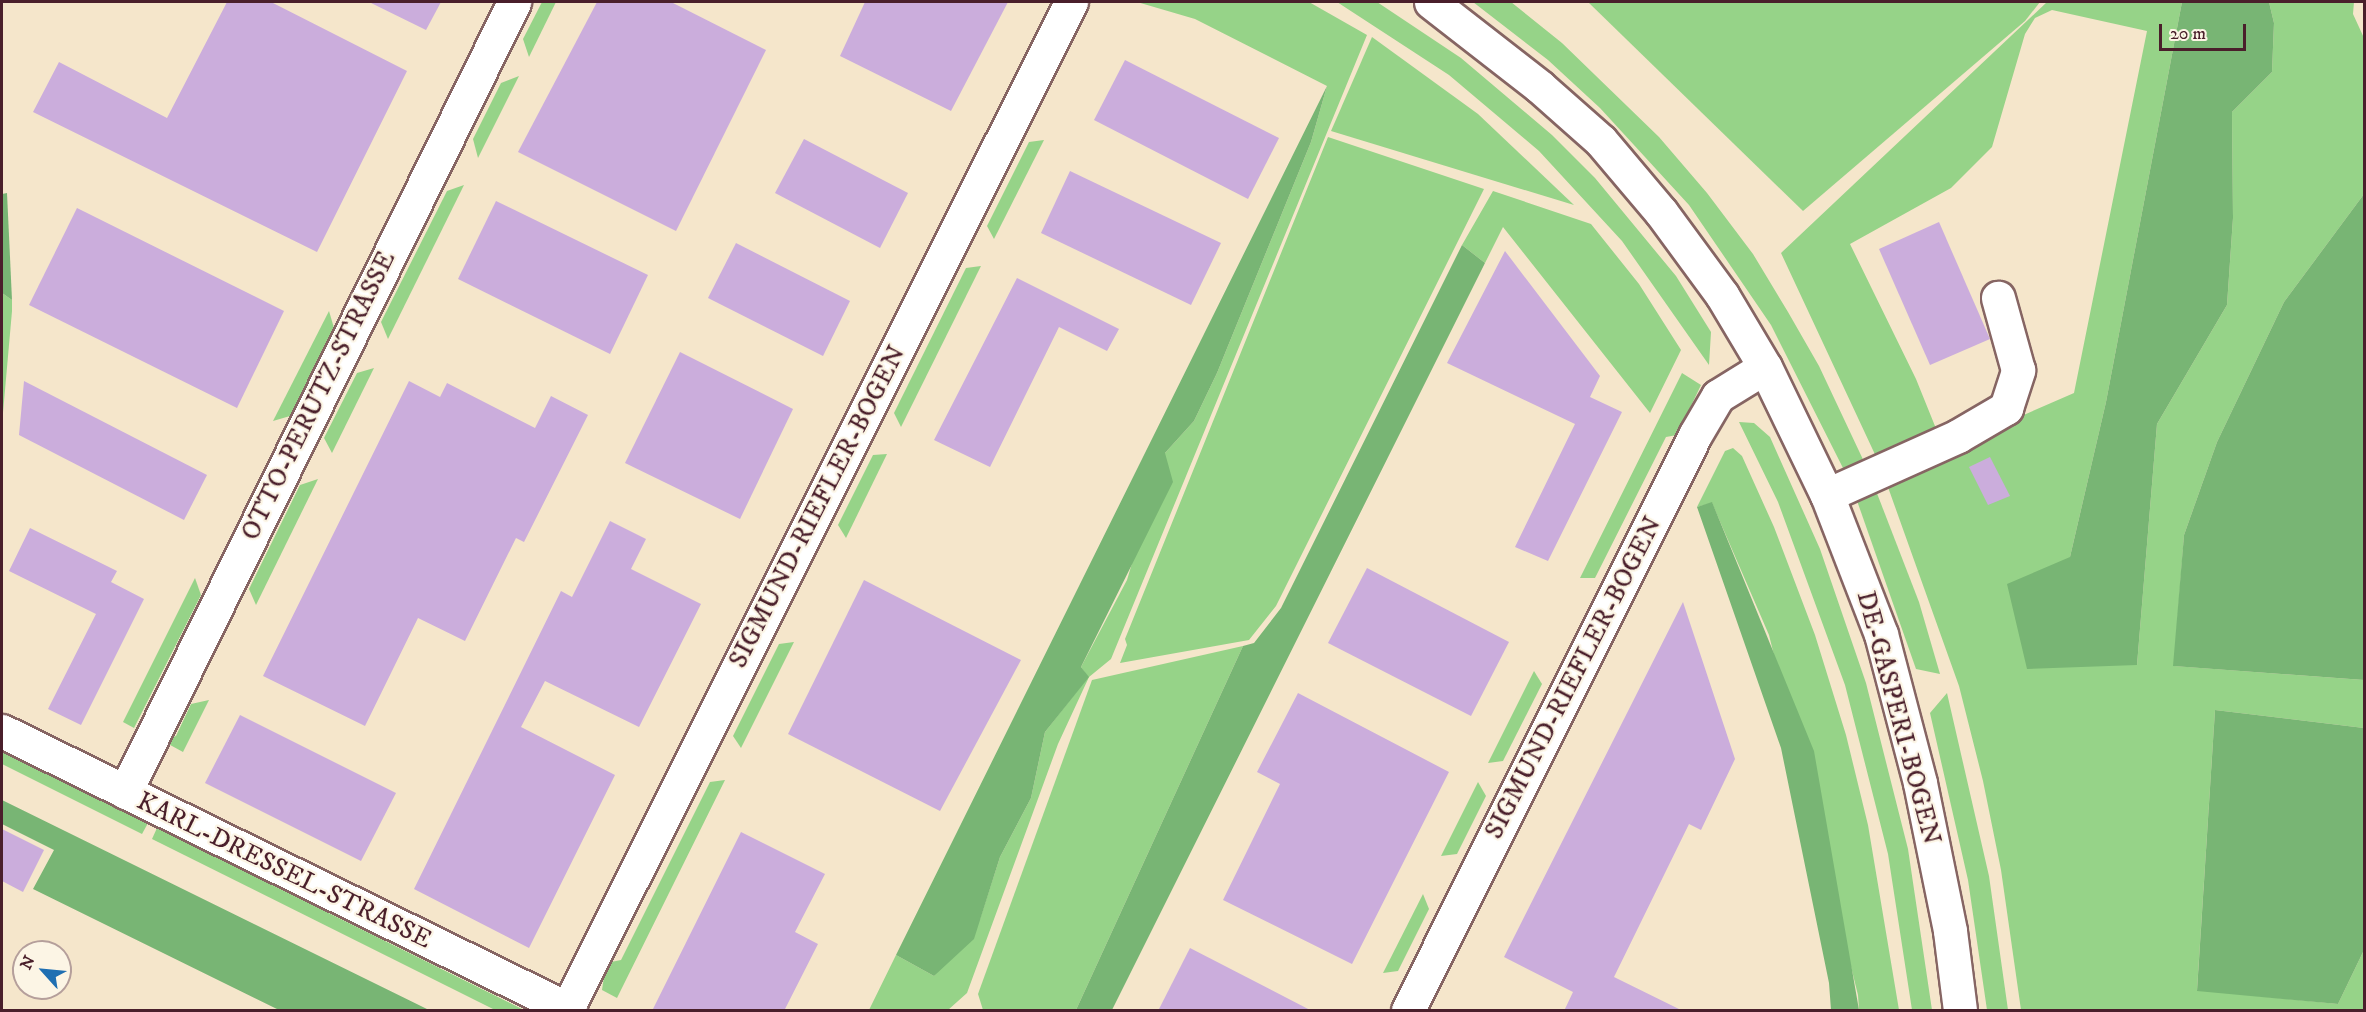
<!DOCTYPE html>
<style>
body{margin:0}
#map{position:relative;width:2366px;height:1012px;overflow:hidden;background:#f5e6cb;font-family:"IM FELL DW Pica",serif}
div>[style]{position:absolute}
.green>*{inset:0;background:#96d388}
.forest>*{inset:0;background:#78b574}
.building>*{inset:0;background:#cbaddc}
.roads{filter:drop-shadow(2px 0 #866563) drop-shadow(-2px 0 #866563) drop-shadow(0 2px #866563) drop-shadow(0 -2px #866563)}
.minor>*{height:33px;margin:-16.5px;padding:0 16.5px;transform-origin:16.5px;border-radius:16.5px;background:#fff}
.major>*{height:33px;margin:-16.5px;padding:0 16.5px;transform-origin:16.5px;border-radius:16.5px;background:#fff}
span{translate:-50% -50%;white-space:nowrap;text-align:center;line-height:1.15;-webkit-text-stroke:4.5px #fcf5e5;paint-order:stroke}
.street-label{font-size:26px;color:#4a1f2b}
.frame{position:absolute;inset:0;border:3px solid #4a1f2b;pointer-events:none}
.north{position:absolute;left:12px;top:940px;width:60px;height:60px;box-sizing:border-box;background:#fcf5e5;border:2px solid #b59f9b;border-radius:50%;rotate:297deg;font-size:16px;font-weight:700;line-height:24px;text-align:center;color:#4a1f2b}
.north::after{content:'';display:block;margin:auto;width:21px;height:27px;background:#1f6fb2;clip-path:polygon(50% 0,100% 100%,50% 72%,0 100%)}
.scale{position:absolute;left:2159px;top:24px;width:87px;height:27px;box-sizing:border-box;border:3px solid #4a1f2b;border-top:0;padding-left:8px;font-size:18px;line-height:21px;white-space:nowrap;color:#4a1f2b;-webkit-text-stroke:4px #fcf5e5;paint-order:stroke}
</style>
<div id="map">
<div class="green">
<div style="clip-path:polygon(542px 2px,556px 2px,529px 57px,523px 39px)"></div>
<div style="clip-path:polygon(1137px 2px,1309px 2px,1367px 35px,1111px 659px,1089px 677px,1058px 744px,967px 993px,948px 1010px,869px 1010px,896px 955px,934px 976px,980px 919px,1000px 857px,1031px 798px,1045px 732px,1088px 677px,1081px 667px,1127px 580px,1165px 453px,1194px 421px,1217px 373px,1311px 142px,1327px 86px,1195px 19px)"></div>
<div style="clip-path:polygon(1337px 2px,1377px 2px,1461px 58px,1552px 135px,1595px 178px,1676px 276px,1711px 332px,1709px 365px,1622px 241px,1539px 151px,1449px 75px)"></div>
<div style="clip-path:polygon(1473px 2px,1511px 2px,1562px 43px,1659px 137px,1707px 193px,1753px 254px,1788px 312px,1819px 366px,1867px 468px,1844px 470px,1771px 325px,1689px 205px,1600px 108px,1548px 60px)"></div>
<div style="clip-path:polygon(1588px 2px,2040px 2px,2025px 21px,1803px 211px)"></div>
<div style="clip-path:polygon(2047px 2px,2182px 2px,2106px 402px,2070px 557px,2137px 665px,2157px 424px,2227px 305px,2233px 218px,2232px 112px,2272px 72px,2274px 23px,2269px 2px,2354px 2px,2353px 14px,2364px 38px,2364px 194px,2284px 302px,2217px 442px,2184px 535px,2174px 666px,2364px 680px,2364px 728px,2215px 710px,2197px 990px,2338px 1004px,2364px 950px,2364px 1010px,2021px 1010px,2001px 870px,1983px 781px,1959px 686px,1884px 476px,2074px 393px,2147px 31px,2052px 10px,2035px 18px,2025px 34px,1992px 147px,1951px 188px,1850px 244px,1916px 379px,1937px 431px,1879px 463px,1781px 253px)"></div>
<div style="clip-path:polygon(1372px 37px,1478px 114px,1574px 205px,1331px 131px)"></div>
<div style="clip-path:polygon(519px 76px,478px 158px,473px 139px,501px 83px)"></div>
<div style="clip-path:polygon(1328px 137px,1484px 189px,1276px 606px,1249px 640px,1120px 663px,1127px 645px,1125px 639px)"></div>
<div style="clip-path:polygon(1044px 140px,994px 239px,987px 226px,1029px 142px)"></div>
<div style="clip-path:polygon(464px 185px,388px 339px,381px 322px,447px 191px)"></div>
<div style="clip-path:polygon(1493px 191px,1591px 224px,1639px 284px,1681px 350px,1650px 413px,1503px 227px,1485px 263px,1462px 245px)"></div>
<div style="clip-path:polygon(981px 266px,901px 427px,894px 413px,966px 268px)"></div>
<div style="clip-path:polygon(2px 293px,12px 300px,12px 311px,2px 424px)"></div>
<div style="clip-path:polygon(329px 311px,334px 328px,290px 416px,273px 421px)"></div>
<div style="clip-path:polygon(374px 368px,332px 453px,324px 438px,357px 373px)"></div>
<div style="clip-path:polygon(1682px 373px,1701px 385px,1677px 435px,1666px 437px,1595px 578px,1580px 578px)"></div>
<div style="clip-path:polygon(1739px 422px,1754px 423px,1770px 437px,1820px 549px,1866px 683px,1908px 849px,1932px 1010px,1912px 1010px,1888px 854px,1845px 685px,1778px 502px)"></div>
<div style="clip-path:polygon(1733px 448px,1742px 456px,1774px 527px,1815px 635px,1846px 735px,1868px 825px,1899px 1010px,1859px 1010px,1858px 995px,1769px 635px,1712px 503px,1697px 507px,1725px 451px)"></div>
<div style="clip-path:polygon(887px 454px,846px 538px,838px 525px,873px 455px)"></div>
<div style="clip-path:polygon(318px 479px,256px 605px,249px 589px,300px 485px)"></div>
<div style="clip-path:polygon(1873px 483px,1919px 602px,1940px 674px,1916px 669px,1855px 495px)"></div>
<div style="clip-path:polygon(195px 578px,201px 595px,134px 728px,123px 722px)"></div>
<div style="clip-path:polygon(794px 642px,741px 748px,733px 736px,779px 644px)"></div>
<div style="clip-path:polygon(1243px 646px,1076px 1010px,983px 1010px,978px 994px,1092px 680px)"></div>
<div style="clip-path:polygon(1534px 671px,1542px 684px,1503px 761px,1488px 763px)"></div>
<div style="clip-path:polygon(1947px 693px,1989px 876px,2008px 1010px,1987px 1010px,1968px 880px,1930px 713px)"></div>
<div style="clip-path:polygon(209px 700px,183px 752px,161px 740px,176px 736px,191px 704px)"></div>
<div style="clip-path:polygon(2px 750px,148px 823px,142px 834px,2px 764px)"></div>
<div style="clip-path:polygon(725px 780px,617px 998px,602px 990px,606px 963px,621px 960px,710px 782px)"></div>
<div style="clip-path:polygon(1478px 782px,1486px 796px,1457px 854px,1441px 856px)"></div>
<div style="clip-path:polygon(157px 828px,524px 1010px,495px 1010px,152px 839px)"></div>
<div style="clip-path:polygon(1423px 894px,1429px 909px,1398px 971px,1383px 973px)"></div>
</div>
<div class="forest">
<div style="clip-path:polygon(2182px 2px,2269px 2px,2274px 23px,2272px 72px,2232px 112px,2233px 218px,2227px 305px,2157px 424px,2137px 665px,2027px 669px,2007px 584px,2070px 557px,2106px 402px)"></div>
<div style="clip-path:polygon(1327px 86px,1311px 142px,1217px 373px,1194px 421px,1165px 453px,1173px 482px,1081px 667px,1089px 677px,1045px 732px,1031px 798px,1000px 857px,974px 939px,934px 976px,896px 955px)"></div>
<div style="clip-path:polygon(7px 193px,12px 300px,2px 293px,2px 194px)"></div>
<div style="clip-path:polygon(2364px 194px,2364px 680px,2173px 666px,2184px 535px,2217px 442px,2284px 302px)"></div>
<div style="clip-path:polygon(1462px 245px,1485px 263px,1112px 1010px,1076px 1010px,1243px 646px,1254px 643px,1281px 608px)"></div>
<div style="clip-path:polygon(1712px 502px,1814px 751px,1859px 1010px,1831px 1010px,1829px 983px,1781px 748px,1697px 507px)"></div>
<div style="clip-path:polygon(2215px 710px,2364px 728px,2364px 950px,2338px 1004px,2197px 991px)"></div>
<div style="clip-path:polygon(2px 800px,429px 1010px,279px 1010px,33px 889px,54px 850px,2px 824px)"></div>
</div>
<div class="building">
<div style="clip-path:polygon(227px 2px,271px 2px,407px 71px,317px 252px,33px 112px,59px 62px,167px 118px)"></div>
<div style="clip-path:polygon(369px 2px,441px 2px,426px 30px)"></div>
<div style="clip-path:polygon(597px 2px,671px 2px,766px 50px,676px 231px,518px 152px)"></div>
<div style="clip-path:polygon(865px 2px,1008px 2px,951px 111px,840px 56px)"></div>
<div style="clip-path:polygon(1125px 60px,1279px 138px,1248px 199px,1094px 120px)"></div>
<div style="clip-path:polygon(804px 139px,908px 193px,880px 248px,775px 193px)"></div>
<div style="clip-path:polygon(1070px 171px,1221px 243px,1191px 305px,1041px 233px)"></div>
<div style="clip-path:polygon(496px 201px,648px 275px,610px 354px,458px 279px)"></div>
<div style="clip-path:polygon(77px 208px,284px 311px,237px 408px,29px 305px)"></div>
<div style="clip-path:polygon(1939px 222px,1990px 339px,1930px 365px,1879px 249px)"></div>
<div style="clip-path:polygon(736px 243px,850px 301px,823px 356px,708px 298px)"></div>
<div style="clip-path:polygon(1505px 251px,1600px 376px,1590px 397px,1622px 412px,1548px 561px,1515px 547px,1575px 424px,1447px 363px)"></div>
<div style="clip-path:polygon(1017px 278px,1119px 329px,1107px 351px,1059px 327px,990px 467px,934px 440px)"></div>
<div style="clip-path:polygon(680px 352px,793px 409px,740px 519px,625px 463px)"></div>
<div style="clip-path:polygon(24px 381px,207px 475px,184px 520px,19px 435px)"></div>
<div style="clip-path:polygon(409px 381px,440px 397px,447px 383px,535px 428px,551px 396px,588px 415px,524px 542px,516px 538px,465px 641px,418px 618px,365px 726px,263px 676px)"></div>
<div style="clip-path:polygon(1990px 457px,2010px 496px,1988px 505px,1969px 467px)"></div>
<div style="clip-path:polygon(610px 521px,646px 539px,631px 569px,701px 604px,639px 727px,545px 681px,521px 727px,615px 775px,529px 948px,414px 889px,561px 591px,572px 597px)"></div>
<div style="clip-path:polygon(30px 528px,117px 571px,111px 582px,144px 599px,81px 725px,48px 709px,96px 614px,9px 571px)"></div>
<div style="clip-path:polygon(1367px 568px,1509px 642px,1471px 716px,1328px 643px)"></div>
<div style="clip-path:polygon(864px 580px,1021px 660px,940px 811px,788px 734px)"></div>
<div style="clip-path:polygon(1683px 602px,1735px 759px,1701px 830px,1689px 824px,1614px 977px,1683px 1011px,1564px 1011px,1573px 992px,1504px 957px)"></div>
<div style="clip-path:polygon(1298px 693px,1449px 772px,1352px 964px,1223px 900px,1280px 784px,1257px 772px)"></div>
<div style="clip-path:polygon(240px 715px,396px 793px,361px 861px,205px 783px)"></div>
<div style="clip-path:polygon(2px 829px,44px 850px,23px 892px,2px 881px)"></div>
<div style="clip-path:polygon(741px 832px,825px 874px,795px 932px,818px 944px,784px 1011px,652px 1011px)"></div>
<div style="clip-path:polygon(1190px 948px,1312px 1011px,1158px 1011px)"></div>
</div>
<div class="roads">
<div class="minor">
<div style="left:1827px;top:495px;width:144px;rotate:-24.2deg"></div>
<div style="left:1958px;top:436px;width:56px;rotate:-30.3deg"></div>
<div style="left:2006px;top:408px;width:40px;rotate:-72deg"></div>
<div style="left:2018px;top:370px;width:75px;rotate:-105.5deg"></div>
<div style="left:2px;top:731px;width:633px;rotate:26.16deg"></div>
<div style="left:125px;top:792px;width:881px;rotate:-63.78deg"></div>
<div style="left:567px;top:1009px;width:1126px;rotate:-63.41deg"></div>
<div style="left:1408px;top:1010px;width:643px;rotate:-63.47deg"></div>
<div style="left:1695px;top:435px;width:45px;rotate:-59.5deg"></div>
<div style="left:1718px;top:396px;width:55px;rotate:-31.7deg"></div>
</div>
<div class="major">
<div style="left:1431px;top:2px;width:138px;rotate:37.9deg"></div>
<div style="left:1540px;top:87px;width:81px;rotate:41.5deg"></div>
<div style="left:1601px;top:141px;width:93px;rotate:49.8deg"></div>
<div style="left:1661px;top:212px;width:103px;rotate:53.7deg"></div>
<div style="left:1722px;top:295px;width:84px;rotate:59.2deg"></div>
<div style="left:1765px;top:367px;width:142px;rotate:64.2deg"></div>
<div style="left:1827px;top:495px;width:149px;rotate:68.8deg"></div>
<div style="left:1881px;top:634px;width:154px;rotate:75.3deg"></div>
<div style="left:1920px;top:783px;width:151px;rotate:78.5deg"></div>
<div style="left:1950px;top:931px;width:80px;rotate:82.8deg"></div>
</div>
</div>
<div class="street-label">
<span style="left:319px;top:396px;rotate:-64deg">OTTO-PERUTZ-STRASSE</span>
<span style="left:818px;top:507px;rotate:-63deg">SIGMUND-RIEFLER-BOGEN</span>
<span style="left:1574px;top:678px;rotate:-63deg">SIGMUND-RIEFLER-BOGEN</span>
<span style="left:1898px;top:718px;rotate:75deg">DE-GASPERI-BOGEN</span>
<span style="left:284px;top:871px;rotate:26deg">KARL-DRESSEL-STRASSE</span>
</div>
<div class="frame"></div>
<div class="north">N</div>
<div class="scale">20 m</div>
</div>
